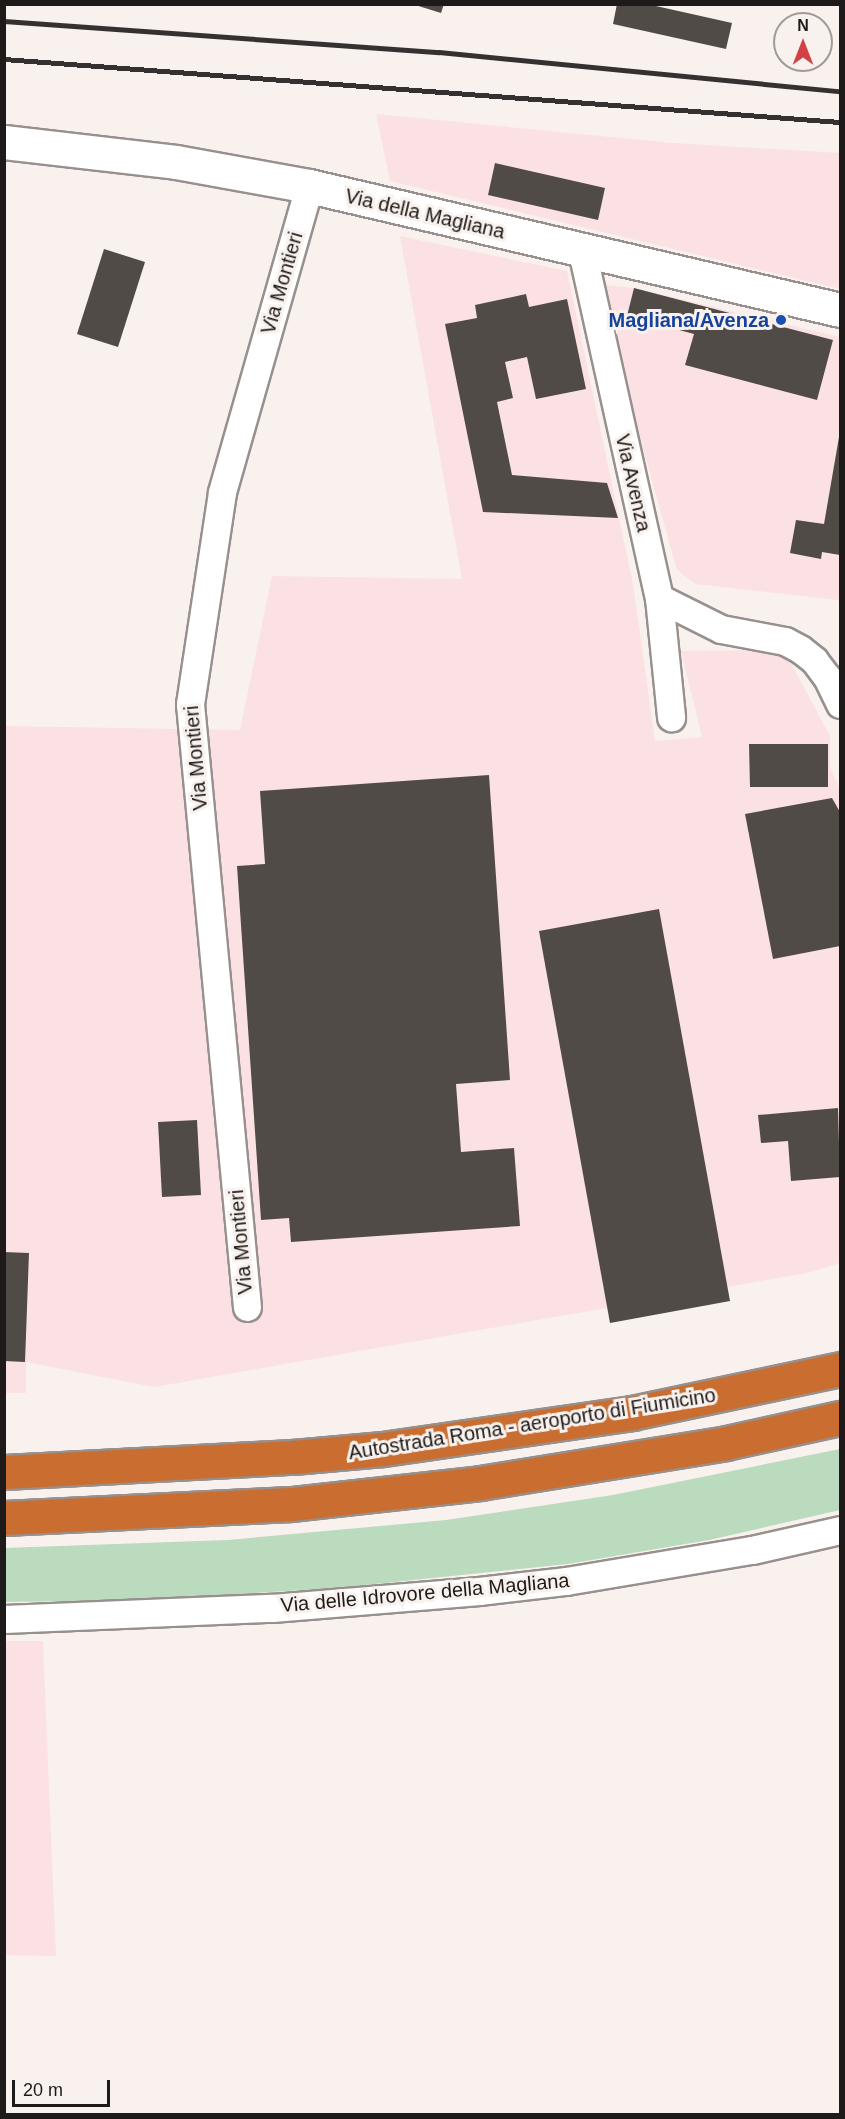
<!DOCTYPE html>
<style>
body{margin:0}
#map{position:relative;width:845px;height:2119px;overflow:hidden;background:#f8f1ed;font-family:Helvetica,sans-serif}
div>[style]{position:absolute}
.industrial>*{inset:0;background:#fce1e4}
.green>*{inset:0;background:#badbbd}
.building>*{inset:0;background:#514b48}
.roads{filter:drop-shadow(2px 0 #97908c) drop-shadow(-2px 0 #97908c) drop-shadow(0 2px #97908c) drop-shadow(0 -2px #97908c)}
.minor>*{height:27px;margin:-13.5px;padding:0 13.5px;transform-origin:13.5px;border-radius:13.5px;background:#fff}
.secondary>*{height:33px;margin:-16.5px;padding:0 16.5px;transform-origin:16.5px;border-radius:16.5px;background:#fff}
.motorway>*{height:33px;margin:-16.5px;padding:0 16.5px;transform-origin:16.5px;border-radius:16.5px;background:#c96e30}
.rail>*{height:4.5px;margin:-2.25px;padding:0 2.25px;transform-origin:2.25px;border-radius:2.25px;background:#353130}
.dots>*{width:16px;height:16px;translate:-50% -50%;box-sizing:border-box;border:3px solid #f8f1ed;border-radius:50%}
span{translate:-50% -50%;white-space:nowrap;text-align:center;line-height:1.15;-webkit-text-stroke:6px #f8f1ed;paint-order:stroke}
.street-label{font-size:20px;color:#1d1a19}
.transit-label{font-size:20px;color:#164399;font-weight:700}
.right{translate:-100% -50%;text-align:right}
.frame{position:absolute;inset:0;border:6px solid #1d1a19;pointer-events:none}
.north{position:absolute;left:773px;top:12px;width:60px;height:60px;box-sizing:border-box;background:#f8f1ed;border:2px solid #a09b98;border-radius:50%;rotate:0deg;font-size:16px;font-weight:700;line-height:24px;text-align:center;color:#1d1a19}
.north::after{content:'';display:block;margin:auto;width:21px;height:27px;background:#d24244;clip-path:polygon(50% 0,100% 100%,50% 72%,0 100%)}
.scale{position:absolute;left:12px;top:2080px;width:98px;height:27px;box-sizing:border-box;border:3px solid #1d1a19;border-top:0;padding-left:8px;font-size:18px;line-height:21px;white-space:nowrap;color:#1d1a19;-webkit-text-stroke:4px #f8f1ed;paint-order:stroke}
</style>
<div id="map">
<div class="industrial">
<div style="clip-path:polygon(376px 114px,673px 143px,840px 153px,840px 289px,390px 181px)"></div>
<div style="clip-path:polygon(400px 236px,567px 271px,633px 584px,655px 741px,702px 737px,681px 651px,784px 650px,830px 736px,830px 767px,840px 790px,840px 1263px,807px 1273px,154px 1387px,26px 1362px,26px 1393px,5px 1393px,5px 726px,240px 730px,272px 576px,462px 579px)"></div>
<div style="clip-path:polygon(597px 284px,634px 288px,840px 337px,840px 607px,838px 600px,695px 584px,677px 570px)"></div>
<div style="clip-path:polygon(5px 1641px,43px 1641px,56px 1956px,5px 1955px)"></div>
</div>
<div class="green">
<div style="clip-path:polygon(840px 1449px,840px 1510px,709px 1540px,568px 1564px,336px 1588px,141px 1600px,5px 1602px,4px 1548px,228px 1540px,446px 1520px,613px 1495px)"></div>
</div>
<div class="building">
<div style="clip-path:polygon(412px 4px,444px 4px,441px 13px)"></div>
<div style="clip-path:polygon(617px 4px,647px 4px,732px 23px,726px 49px,613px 24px)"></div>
<div style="clip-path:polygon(495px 163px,605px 188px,598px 220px,488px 195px)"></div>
<div style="clip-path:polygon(104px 249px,145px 262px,118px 347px,77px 334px)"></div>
<div style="clip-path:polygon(634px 288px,833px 340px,817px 400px,685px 365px,694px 334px,627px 316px)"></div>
<div style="clip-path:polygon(526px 294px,529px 307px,567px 299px,586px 389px,536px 399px,527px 357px,505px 362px,513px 398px,497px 402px,512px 475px,607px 483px,618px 518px,483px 512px,445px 324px,477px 318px,475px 305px)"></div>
<div style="clip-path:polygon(839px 437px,840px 555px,822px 552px,821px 559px,790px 553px,796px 520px,824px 524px)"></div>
<div style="clip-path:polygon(749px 744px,828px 744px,828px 787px,750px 787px)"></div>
<div style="clip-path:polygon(489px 775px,510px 1080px,456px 1084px,461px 1152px,514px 1148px,520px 1226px,291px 1242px,289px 1218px,261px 1220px,237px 866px,265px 864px,260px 791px)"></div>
<div style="clip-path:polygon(832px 798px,840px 812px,840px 946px,773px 959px,745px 814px)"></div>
<div style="clip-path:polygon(659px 909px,730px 1301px,610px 1323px,539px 931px)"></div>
<div style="clip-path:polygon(838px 1108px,840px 1177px,791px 1181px,788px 1141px,761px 1143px,758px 1115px)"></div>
<div style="clip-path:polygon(197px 1120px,201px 1195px,162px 1197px,158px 1122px)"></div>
<div style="clip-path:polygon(4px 1252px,29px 1253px,25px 1362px,4px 1361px)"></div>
</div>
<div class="roads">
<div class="minor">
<div style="left:582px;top:251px;width:355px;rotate:77.5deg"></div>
<div style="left:659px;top:598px;width:120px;rotate:84.2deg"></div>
<div style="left:659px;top:598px;width:69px;rotate:26.6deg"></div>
<div style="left:721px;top:629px;width:65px;rotate:10.6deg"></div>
<div style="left:785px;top:641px;width:17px;rotate:28deg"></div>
<div style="left:800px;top:649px;width:18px;rotate:38deg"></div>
<div style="left:814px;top:660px;width:21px;rotate:53deg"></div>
<div style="left:827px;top:677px;width:30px;rotate:64deg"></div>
<div style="left:247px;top:1307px;width:606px;rotate:-95.4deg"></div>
<div style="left:190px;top:704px;width:214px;rotate:-81.4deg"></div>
<div style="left:222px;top:492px;width:318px;rotate:-74.1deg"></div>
<div style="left:4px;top:1619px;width:268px;rotate:-2.4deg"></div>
<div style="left:272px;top:1608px;width:208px;rotate:-4.7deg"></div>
<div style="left:479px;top:1591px;width:88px;rotate:-6.6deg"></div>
<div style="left:566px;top:1581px;width:189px;rotate:-9.5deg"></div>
<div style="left:752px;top:1550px;width:90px;rotate:-12.8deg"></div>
</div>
<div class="secondary">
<div style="left:4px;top:142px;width:173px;rotate:6.6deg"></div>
<div style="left:176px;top:162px;width:135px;rotate:10.2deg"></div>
<div style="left:309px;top:186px;width:545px;rotate:13.14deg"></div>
</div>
<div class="motorway">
<div style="left:4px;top:1472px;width:289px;rotate:-3deg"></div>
<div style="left:293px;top:1457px;width:90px;rotate:-5.1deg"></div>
<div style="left:383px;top:1449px;width:252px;rotate:-8.2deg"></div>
<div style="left:632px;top:1413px;width:213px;rotate:-11.9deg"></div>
<div style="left:4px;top:1518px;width:287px;rotate:-2.8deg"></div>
<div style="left:291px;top:1504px;width:190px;rotate:-6.3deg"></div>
<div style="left:480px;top:1483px;width:249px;rotate:-9.2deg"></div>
<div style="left:726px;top:1443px;width:117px;rotate:-12.4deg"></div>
</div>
</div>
<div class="rail">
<div style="left:4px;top:21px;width:436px;rotate:4.1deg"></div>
<div style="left:439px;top:52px;width:403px;rotate:5.6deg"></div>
<div style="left:4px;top:59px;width:838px;rotate:4.31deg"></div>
</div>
<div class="dots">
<div style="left:781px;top:320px;background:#1a4fb4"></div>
</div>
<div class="street-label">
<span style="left:425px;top:214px;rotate:13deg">Via della Magliana</span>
<span style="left:282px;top:283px;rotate:-74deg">Via Montieri</span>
<span style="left:633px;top:483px;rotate:77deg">Via Avenza</span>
<span style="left:196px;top:758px;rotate:-95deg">Via Montieri</span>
<span style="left:241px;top:1242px;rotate:-95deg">Via Montieri</span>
<span style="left:532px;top:1424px;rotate:-9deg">Autostrada Roma - aeroporto di Fiumicino</span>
<span style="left:425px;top:1593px;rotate:-5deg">Via delle Idrovore della Magliana</span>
</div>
<div class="transit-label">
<span class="right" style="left:769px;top:320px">Magliana/Avenza</span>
</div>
<div class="frame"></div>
<div class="north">N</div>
<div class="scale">20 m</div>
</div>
